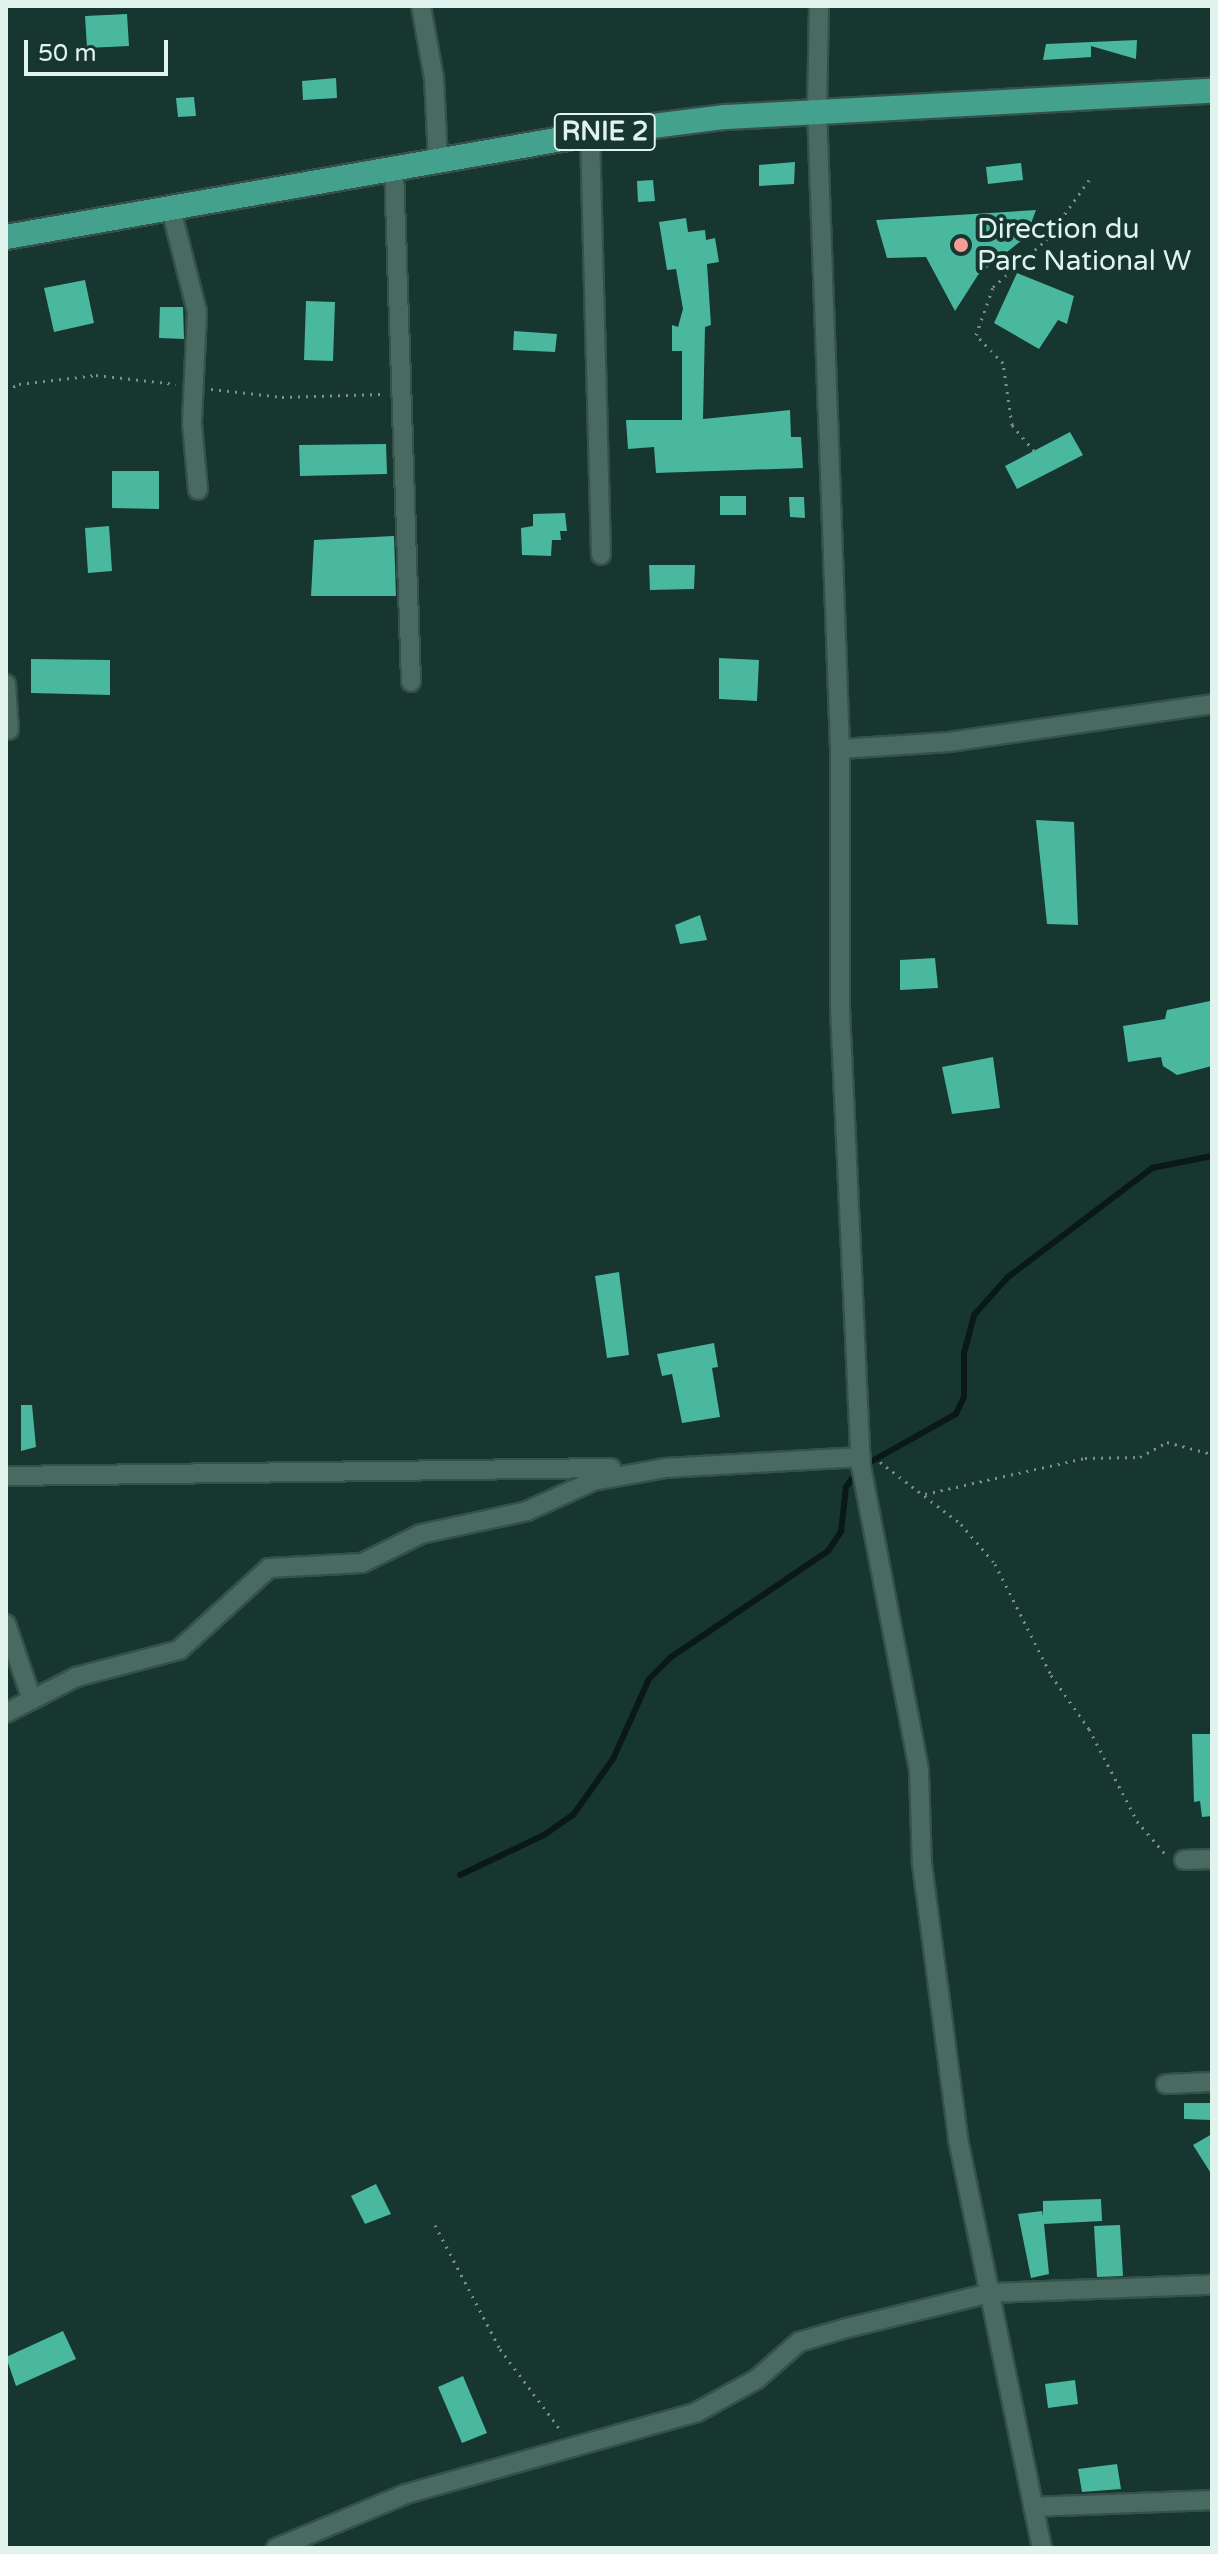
<!DOCTYPE html>
<style>
body{margin:0}
#map{position:relative;width:1218px;height:2554px;overflow:hidden;background:#16362f;font-family:"Varela Round",sans-serif}
div>[style]{position:absolute}
.stream>*{height:6px;margin:-3px;padding:0 3px;transform-origin:3px;border-radius:3px;background:#0a1915}
.building>*{inset:0;background:#4ab79f}
.path>*{height:3px;margin-top:-1.5px;transform-origin:0;background:repeating-linear-gradient(90deg,#77918a 0 2px,transparent 0 8px)}
.roads{filter:drop-shadow(2px 0 #36504a) drop-shadow(-2px 0 #36504a) drop-shadow(0 2px #36504a) drop-shadow(0 -2px #36504a)}
.street>*{height:18px;margin:-9px;padding:0 9px;transform-origin:9px;border-radius:9px;background:#496a61}
.primary>*{height:24px;margin:-12px;padding:0 12px;transform-origin:12px;border-radius:12px;background:#43a18d}
.dots>*{width:22px;height:22px;translate:-50% -50%;box-sizing:border-box;border:4px solid #16362f;border-radius:50%}
span{translate:-50% -50%;white-space:nowrap;text-align:center;line-height:1.15;-webkit-text-stroke:8px #16362f;paint-order:stroke}
.shield-label span{padding:2px 6px;background:#16362f;border:2px solid;border-radius:6px;-webkit-text-stroke-width:0}
.shield-label{font-size:26px;color:#e1f3ed;font-weight:700}
.poi-label{font-size:28px;color:#e1f3ed}
.left{translate:0 -50%;text-align:left}
.frame{position:absolute;inset:0;border:8px solid #e1f3ed;pointer-events:none}
.scale{position:absolute;left:24px;top:40px;width:144px;height:36px;box-sizing:border-box;border:4px solid #e1f3ed;border-top:0;padding-left:10px;font-size:24px;line-height:28px;white-space:nowrap;color:#e1f3ed;-webkit-text-stroke:6px #16362f;paint-order:stroke}
</style>
<div id="map">
<div class="stream">
<div style="left:865px;top:1465px;width:104px;rotate:-29.3deg"></div>
<div style="left:956px;top:1414px;width:19px;rotate:-65deg"></div>
<div style="left:964px;top:1397px;width:44px;rotate:-90deg"></div>
<div style="left:964px;top:1353px;width:39px;rotate:-75deg"></div>
<div style="left:974px;top:1315px;width:51px;rotate:-48.2deg"></div>
<div style="left:1008px;top:1277px;width:181px;rotate:-37.1deg"></div>
<div style="left:1152px;top:1168px;width:61px;rotate:-11.3deg"></div>
<div style="left:460px;top:1875px;width:93px;rotate:-25.5deg"></div>
<div style="left:544px;top:1835px;width:35px;rotate:-35deg"></div>
<div style="left:573px;top:1815px;width:69px;rotate:-54.5deg"></div>
<div style="left:613px;top:1759px;width:88px;rotate:-65.8deg"></div>
<div style="left:649px;top:1679px;width:31px;rotate:-45deg"></div>
<div style="left:671px;top:1657px;width:189px;rotate:-34deg"></div>
<div style="left:828px;top:1551px;width:23px;rotate:-56deg"></div>
<div style="left:841px;top:1532px;width:45px;rotate:-83.7deg"></div>
<div style="left:846px;top:1487px;width:19px;rotate:-54deg"></div>
</div>
<div class="building">
<div style="clip-path:polygon(127px 14px,129px 46px,87px 48px,85px 16px)"></div>
<div style="clip-path:polygon(1137px 40px,1136px 59px,1091px 46px,1091px 57px,1043px 60px,1046px 44px)"></div>
<div style="clip-path:polygon(336px 78px,337px 98px,303px 100px,302px 81px)"></div>
<div style="clip-path:polygon(194px 97px,196px 116px,178px 117px,176px 98px)"></div>
<div style="clip-path:polygon(795px 162px,794px 184px,759px 186px,759px 165px)"></div>
<div style="clip-path:polygon(1021px 163px,1023px 180px,988px 184px,986px 167px)"></div>
<div style="clip-path:polygon(653px 180px,655px 201px,638px 202px,637px 181px)"></div>
<div style="clip-path:polygon(1036px 210px,1026px 237px,978px 275px,955px 311px,926px 257px,887px 258px,876px 220px)"></div>
<div style="clip-path:polygon(686px 218px,688px 232px,705px 230px,706px 240px,715px 238px,719px 262px,707px 264px,711px 325px,705px 327px,703px 419px,790px 410px,791px 437px,801px 437px,803px 468px,656px 473px,654px 447px,628px 449px,626px 420px,682px 420px,682px 351px,672px 351px,672px 325px,678px 327px,683px 309px,676px 269px,667px 270px,659px 222px)"></div>
<div style="clip-path:polygon(1017px 273px,1074px 296px,1067px 324px,1058px 320px,1039px 349px,994px 323px)"></div>
<div style="clip-path:polygon(85px 280px,94px 323px,54px 332px,44px 288px)"></div>
<div style="clip-path:polygon(306px 301px,335px 302px,333px 361px,304px 360px)"></div>
<div style="clip-path:polygon(160px 307px,183px 307px,184px 339px,159px 338px)"></div>
<div style="clip-path:polygon(514px 331px,557px 334px,555px 352px,513px 350px)"></div>
<div style="clip-path:polygon(1070px 432px,1083px 455px,1017px 489px,1005px 466px)"></div>
<div style="clip-path:polygon(386px 444px,387px 474px,300px 476px,299px 445px)"></div>
<div style="clip-path:polygon(112px 471px,159px 471px,159px 509px,112px 508px)"></div>
<div style="clip-path:polygon(720px 496px,746px 496px,746px 515px,720px 515px)"></div>
<div style="clip-path:polygon(789px 497px,804px 497px,805px 518px,790px 517px)"></div>
<div style="clip-path:polygon(565px 513px,567px 531px,560px 531px,561px 540px,552px 540px,551px 556px,522px 555px,521px 528px,533px 526px,533px 514px)"></div>
<div style="clip-path:polygon(109px 526px,112px 571px,88px 573px,85px 528px)"></div>
<div style="clip-path:polygon(394px 536px,396px 596px,311px 596px,314px 540px)"></div>
<div style="clip-path:polygon(649px 565px,695px 565px,694px 589px,650px 590px)"></div>
<div style="clip-path:polygon(719px 658px,759px 660px,757px 701px,719px 699px)"></div>
<div style="clip-path:polygon(31px 659px,110px 660px,110px 695px,31px 693px)"></div>
<div style="clip-path:polygon(1036px 820px,1074px 822px,1078px 925px,1047px 924px)"></div>
<div style="clip-path:polygon(700px 915px,707px 940px,680px 944px,675px 925px)"></div>
<div style="clip-path:polygon(935px 958px,938px 988px,900px 990px,900px 960px)"></div>
<div style="clip-path:polygon(1210px 1001px,1212px 1066px,1177px 1075px,1163px 1066px,1161px 1057px,1128px 1062px,1123px 1026px,1165px 1019px,1167px 1010px)"></div>
<div style="clip-path:polygon(993px 1057px,1000px 1108px,952px 1114px,942px 1067px)"></div>
<div style="clip-path:polygon(619px 1272px,629px 1355px,607px 1358px,595px 1276px)"></div>
<div style="clip-path:polygon(714px 1343px,718px 1367px,712px 1368px,720px 1417px,682px 1423px,672px 1374px,662px 1376px,657px 1354px)"></div>
<div style="clip-path:polygon(21px 1405px,32px 1405px,36px 1447px,21px 1451px)"></div>
<div style="clip-path:polygon(1192px 1734px,1212px 1734px,1212px 1816px,1202px 1817px,1200px 1801px,1194px 1802px)"></div>
<div style="clip-path:polygon(1184px 2103px,1212px 2103px,1212px 2120px,1184px 2119px)"></div>
<div style="clip-path:polygon(1212px 2134px,1212px 2175px,1193px 2145px)"></div>
<div style="clip-path:polygon(376px 2184px,391px 2214px,365px 2224px,351px 2196px)"></div>
<div style="clip-path:polygon(1101px 2199px,1102px 2221px,1044px 2224px,1049px 2274px,1031px 2278px,1018px 2214px,1042px 2211px,1043px 2216px,1043px 2201px)"></div>
<div style="clip-path:polygon(1120px 2225px,1123px 2276px,1097px 2277px,1094px 2226px)"></div>
<div style="clip-path:polygon(63px 2331px,76px 2359px,16px 2386px,6px 2357px)"></div>
<div style="clip-path:polygon(463px 2376px,487px 2433px,462px 2443px,438px 2387px)"></div>
<div style="clip-path:polygon(1075px 2380px,1078px 2404px,1048px 2408px,1045px 2384px)"></div>
<div style="clip-path:polygon(1117px 2464px,1121px 2489px,1082px 2492px,1078px 2469px)"></div>
</div>
<div class="path">
<div style="left:211px;top:389px;width:71px;rotate:6.4deg"></div>
<div style="left:282px;top:397px;width:100px;rotate:-1.7deg"></div>
<div style="left:6px;top:390px;width:14px;rotate:-25deg"></div>
<div style="left:19px;top:384px;width:78px;rotate:-6.7deg"></div>
<div style="left:96px;top:375px;width:80px;rotate:6.5deg"></div>
<div style="left:1034px;top:451px;width:34px;rotate:-130deg"></div>
<div style="left:1012px;top:425px;width:63px;rotate:-98.3deg"></div>
<div style="left:1003px;top:363px;width:39px;rotate:-134deg"></div>
<div style="left:976px;top:335px;width:51px;rotate:-70.5deg"></div>
<div style="left:993px;top:287px;width:71px;rotate:-41.6deg"></div>
<div style="left:1046px;top:240px;width:79px;rotate:-54.3deg"></div>
<div style="left:880px;top:1462px;width:102px;rotate:37.4deg"></div>
<div style="left:961px;top:1524px;width:52px;rotate:49.6deg"></div>
<div style="left:995px;top:1564px;width:124px;rotate:63.2deg"></div>
<div style="left:1051px;top:1675px;width:66px;rotate:54.9deg"></div>
<div style="left:1089px;top:1729px;width:104px;rotate:62.4deg"></div>
<div style="left:1137px;top:1821px;width:43px;rotate:49.7deg"></div>
<div style="left:925px;top:1494px;width:164px;rotate:-12.7deg"></div>
<div style="left:1085px;top:1458px;width:55px;rotate:-1deg"></div>
<div style="left:1140px;top:1457px;width:31px;rotate:-29deg"></div>
<div style="left:1167px;top:1442px;width:47px;rotate:14.9deg"></div>
<div style="left:435px;top:2225px;width:140px;rotate:62.3deg"></div>
<div style="left:500px;top:2349px;width:104px;rotate:53.2deg"></div>
</div>
<div class="roads">
<div class="street">
<div style="left:421px;top:6px;width:73px;rotate:79.8deg"></div>
<div style="left:434px;top:78px;width:81px;rotate:87.2deg"></div>
<div style="left:819px;top:6px;width:104px;rotate:91.1deg"></div>
<div style="left:817px;top:110px;width:639px;rotate:87.94deg"></div>
<div style="left:840px;top:749px;width:259px;rotate:90deg"></div>
<div style="left:840px;top:1008px;width:458px;rotate:87.4deg"></div>
<div style="left:861px;top:1466px;width:310px;rotate:79.2deg"></div>
<div style="left:919px;top:1771px;width:93px;rotate:88.2deg"></div>
<div style="left:922px;top:1864px;width:277px;rotate:82.5deg"></div>
<div style="left:958px;top:2139px;width:418px;rotate:78.4deg"></div>
<div style="left:590px;top:134px;width:421px;rotate:88.5deg"></div>
<div style="left:394px;top:169px;width:513px;rotate:88.1deg"></div>
<div style="left:170px;top:205px;width:110px;rotate:75.8deg"></div>
<div style="left:197px;top:312px;width:111px;rotate:92.6deg"></div>
<div style="left:192px;top:423px;width:67px;rotate:84.9deg"></div>
<div style="left:6px;top:684px;width:46px;rotate:86.3deg"></div>
<div style="left:840px;top:749px;width:109px;rotate:-3.7deg"></div>
<div style="left:949px;top:742px;width:266px;rotate:-8.2deg"></div>
<div style="left:6px;top:1476px;width:605px;rotate:-0.76deg"></div>
<div style="left:6px;top:1624px;width:80px;rotate:71.1deg"></div>
<div style="left:6px;top:1713px;width:79px;rotate:-27.2deg"></div>
<div style="left:76px;top:1677px;width:106px;rotate:-14.7deg"></div>
<div style="left:179px;top:1650px;width:122px;rotate:-42.3deg"></div>
<div style="left:269px;top:1568px;width:93px;rotate:-3.1deg"></div>
<div style="left:362px;top:1563px;width:66px;rotate:-26.2deg"></div>
<div style="left:421px;top:1534px;width:108px;rotate:-12.2deg"></div>
<div style="left:527px;top:1511px;width:72px;rotate:-24.4deg"></div>
<div style="left:593px;top:1481px;width:73px;rotate:-10.2deg"></div>
<div style="left:665px;top:1468px;width:196px;rotate:-3.2deg"></div>
<div style="left:1184px;top:1860px;width:28px;rotate:-2deg"></div>
<div style="left:1166px;top:2084px;width:46px;rotate:-2.5deg"></div>
<div style="left:1033px;top:2507px;width:179px;rotate:-2.2deg"></div>
<div style="left:276px;top:2548px;width:141px;rotate:-22.6deg"></div>
<div style="left:406px;top:2494px;width:302px;rotate:-15.7deg"></div>
<div style="left:697px;top:2412px;width:68px;rotate:-28.8deg"></div>
<div style="left:757px;top:2379px;width:56px;rotate:-41.4deg"></div>
<div style="left:799px;top:2342px;width:50px;rotate:-16.3deg"></div>
<div style="left:847px;top:2328px;width:147px;rotate:-13.8deg"></div>
<div style="left:990px;top:2293px;width:222px;rotate:-2.1deg"></div>
</div>
<div class="primary">
<div style="left:6px;top:237px;width:593px;rotate:-10deg"></div>
<div style="left:590px;top:134px;width:136px;rotate:-7.2deg"></div>
<div style="left:725px;top:117px;width:488px;rotate:-3.1deg"></div>
</div>
</div>
<div class="dots">
<div style="left:961px;top:245px;background:#f59c93"></div>
</div>
<div class="shield-label">
<span style="left:605px;top:132px">RNIE 2</span>
</div>
<div class="poi-label">
<span class="left" style="left:977px;top:245px">Direction du<br>Parc National W</span>
</div>
<div class="frame"></div>
<div class="scale">50 m</div>
</div>
